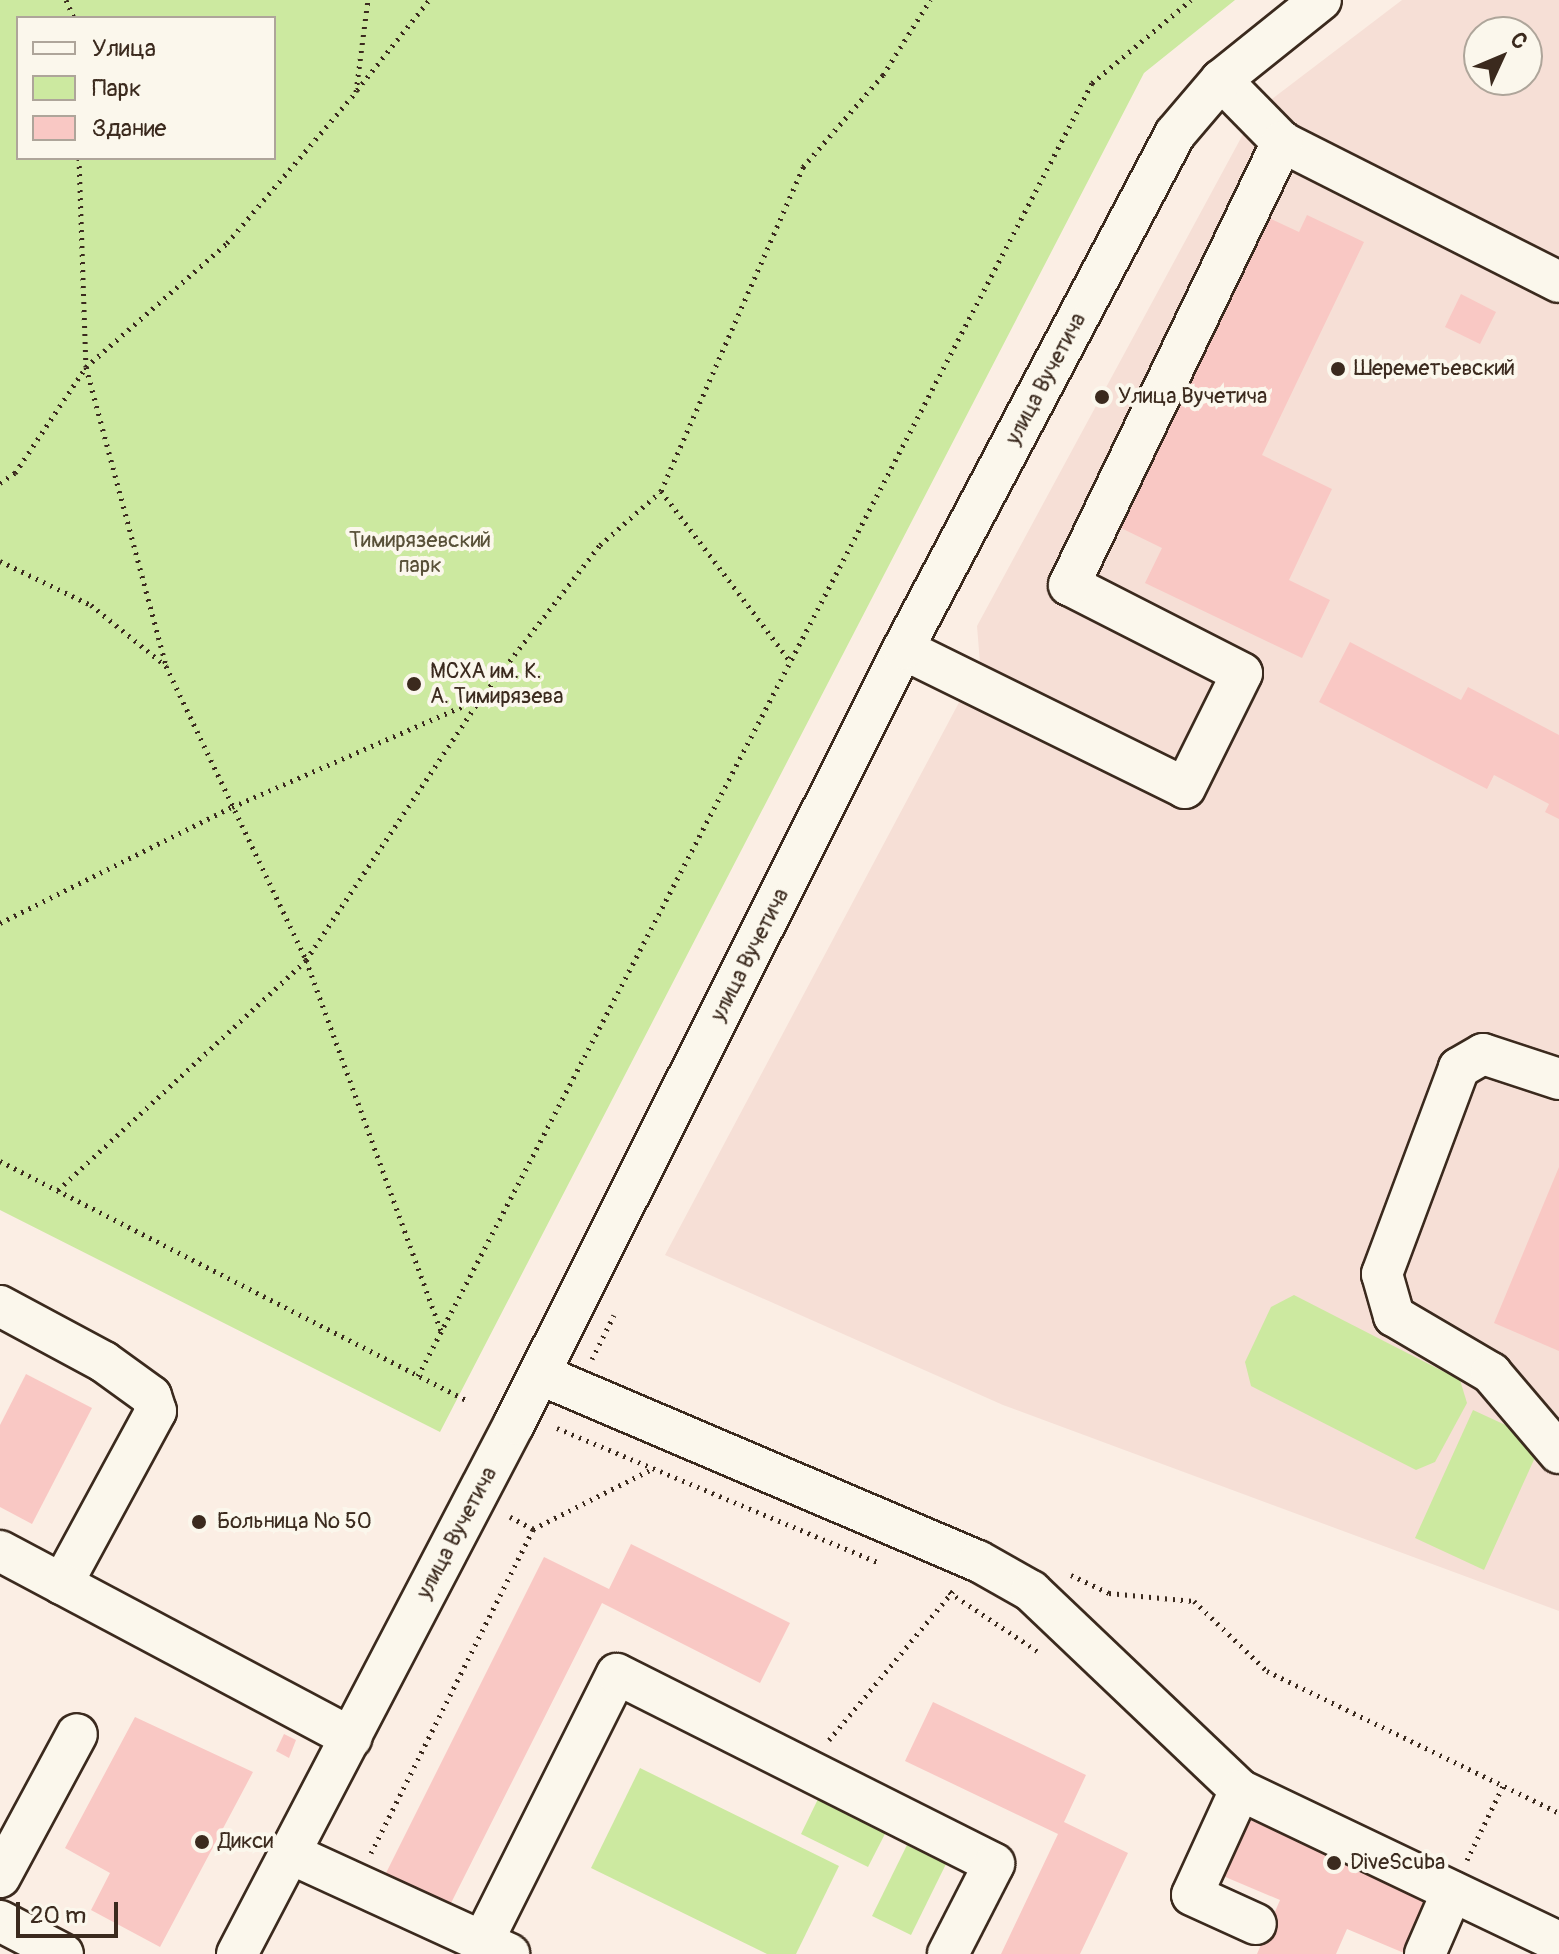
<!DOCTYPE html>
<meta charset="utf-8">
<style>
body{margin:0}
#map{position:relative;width:1559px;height:1954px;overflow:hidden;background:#fbeee4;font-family:Pangolin,sans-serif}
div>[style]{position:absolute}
.built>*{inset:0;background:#f6dfd6}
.green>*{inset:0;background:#cce9a0}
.building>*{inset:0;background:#f9c8c4}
.path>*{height:5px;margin-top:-2.5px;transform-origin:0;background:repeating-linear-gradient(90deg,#3b2a1e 0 2px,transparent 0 8px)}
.roads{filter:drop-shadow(2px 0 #3b2a1e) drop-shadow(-2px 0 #3b2a1e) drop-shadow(0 2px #3b2a1e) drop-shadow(0 -2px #3b2a1e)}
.minor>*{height:40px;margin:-20px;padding:0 20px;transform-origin:20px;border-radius:20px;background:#fbf7ec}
.dots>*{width:22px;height:22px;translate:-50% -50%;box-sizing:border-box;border:4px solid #fbf7ec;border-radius:50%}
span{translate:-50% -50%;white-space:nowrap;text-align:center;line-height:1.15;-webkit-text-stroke:8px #fbf7ec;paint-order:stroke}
.poi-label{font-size:22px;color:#3b2a1e}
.left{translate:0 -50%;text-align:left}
.street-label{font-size:22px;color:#3b2a1e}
.park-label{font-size:22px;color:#585038}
.legend{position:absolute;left:16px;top:16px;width:260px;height:144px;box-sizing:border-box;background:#fbf7ec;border:2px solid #aea59a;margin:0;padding:10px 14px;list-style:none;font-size:24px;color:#3b2a1e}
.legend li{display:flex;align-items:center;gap:16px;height:40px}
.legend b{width:40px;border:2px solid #aea59a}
.north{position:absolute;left:1463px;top:16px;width:80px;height:80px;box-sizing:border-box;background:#fbf7ec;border:2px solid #aea59a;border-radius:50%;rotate:46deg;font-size:22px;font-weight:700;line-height:32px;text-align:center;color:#3b2a1e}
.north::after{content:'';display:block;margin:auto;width:28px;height:36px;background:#3b2a1e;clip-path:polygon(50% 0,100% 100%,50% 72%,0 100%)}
.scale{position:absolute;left:16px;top:1902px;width:102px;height:36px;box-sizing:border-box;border:4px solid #3b2a1e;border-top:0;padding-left:10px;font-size:24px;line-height:28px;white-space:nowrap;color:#3b2a1e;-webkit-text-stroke:6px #fbf7ec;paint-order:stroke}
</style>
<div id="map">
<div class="built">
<div style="clip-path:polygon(evenodd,1402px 0,1559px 0,1559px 1611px,1003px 1405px,665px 1255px,980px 663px,977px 626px,1255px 112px,1402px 0,1479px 32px,1527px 32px,1527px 80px,1479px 80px,1479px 32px)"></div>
</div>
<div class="green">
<div style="clip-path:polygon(evenodd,0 0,1235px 0,1144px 73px,440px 1432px,0 1210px,0 0,274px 18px,274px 158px,18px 158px,18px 18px,274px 18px)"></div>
<div style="clip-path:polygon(1294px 1295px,1460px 1380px,1467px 1403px,1435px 1462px,1416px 1470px,1251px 1386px,1245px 1362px,1271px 1307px)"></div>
<div style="clip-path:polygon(1473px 1410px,1542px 1442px,1484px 1570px,1415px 1538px)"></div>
<div style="clip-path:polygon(640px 1768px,839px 1866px,796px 1954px,767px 1954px,591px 1868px)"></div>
<div style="clip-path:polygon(819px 1797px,887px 1830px,868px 1867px,801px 1834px)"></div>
<div style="clip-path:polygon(907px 1845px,946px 1864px,911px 1935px,872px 1916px)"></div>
</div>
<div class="building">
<div style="clip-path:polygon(1307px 215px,1364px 242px,1262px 455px,1332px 489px,1289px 580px,1330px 600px,1302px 658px,1145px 583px,1162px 548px,1121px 528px,1269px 218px,1299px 232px)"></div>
<div style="clip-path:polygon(1461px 294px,1496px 312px,1480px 344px,1445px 327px)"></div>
<div style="clip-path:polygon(1350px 642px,1461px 700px,1468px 687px,1559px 735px,1559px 819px,1545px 812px,1549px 804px,1494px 775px,1487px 789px,1319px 702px)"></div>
<div style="clip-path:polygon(1559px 1167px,1559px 1351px,1494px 1323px)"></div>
<div style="clip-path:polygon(26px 1374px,92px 1408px,32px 1524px,0 1507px,0 1425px)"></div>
<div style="clip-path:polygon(631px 1544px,790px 1623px,760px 1683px,602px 1603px,446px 1913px,382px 1881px,544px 1557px,609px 1589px)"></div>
<div style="clip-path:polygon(933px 1702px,1086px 1775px,1064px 1822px,1128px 1853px,1080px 1954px,1001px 1954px,1058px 1834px,905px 1761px)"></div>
<div style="clip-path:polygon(135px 1717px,253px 1772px,160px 1947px,91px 1910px,110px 1873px,65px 1848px)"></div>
<div style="clip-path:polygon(284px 1734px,296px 1740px,289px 1758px,276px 1751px)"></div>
<div style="clip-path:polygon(1248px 1819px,1428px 1897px,1404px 1953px,1347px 1929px,1336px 1954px,1257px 1954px,1280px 1900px,1223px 1876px)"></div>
</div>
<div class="path">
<div style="left:66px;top:0;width:20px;rotate:66deg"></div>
<div style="left:357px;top:90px;width:115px;rotate:-51.3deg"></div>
<div style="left:79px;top:158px;width:209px;rotate:88.1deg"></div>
<div style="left:86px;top:367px;width:309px;rotate:75deg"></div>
<div style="left:0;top:483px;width:18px;rotate:-34deg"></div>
<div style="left:15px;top:473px;width:128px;rotate:-56.2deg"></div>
<div style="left:86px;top:367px;width:188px;rotate:-41.3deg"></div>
<div style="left:227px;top:243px;width:199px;rotate:-49.5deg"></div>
<div style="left:356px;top:92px;width:93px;rotate:-82.6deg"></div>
<div style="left:661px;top:491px;width:213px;rotate:52.8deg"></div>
<div style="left:0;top:561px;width:101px;rotate:25.8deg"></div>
<div style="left:91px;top:605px;width:97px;rotate:39.1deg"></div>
<div style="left:166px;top:666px;width:326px;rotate:64.5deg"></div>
<div style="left:306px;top:960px;width:394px;rotate:70deg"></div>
<div style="left:0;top:923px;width:259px;rotate:-26.6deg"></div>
<div style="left:232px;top:807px;width:270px;rotate:-23.6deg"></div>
<div style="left:0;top:1161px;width:526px;rotate:27.15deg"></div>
<div style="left:58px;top:1190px;width:338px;rotate:-42.8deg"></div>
<div style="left:306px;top:960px;width:314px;rotate:-56.3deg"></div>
<div style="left:480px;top:699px;width:195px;rotate:-52.1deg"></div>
<div style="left:600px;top:545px;width:81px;rotate:-41.5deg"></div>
<div style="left:661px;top:491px;width:354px;rotate:-66.3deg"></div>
<div style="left:803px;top:167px;width:122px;rotate:-49deg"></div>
<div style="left:883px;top:75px;width:89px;rotate:-57.9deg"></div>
<div style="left:592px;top:1359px;width:49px;rotate:-63.4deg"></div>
<div style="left:418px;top:1376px;width:1458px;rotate:-62.47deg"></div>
<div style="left:1092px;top:83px;width:129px;rotate:-40deg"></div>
<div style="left:557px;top:1428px;width:347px;rotate:22.7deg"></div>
<div style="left:533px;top:1529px;width:136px;rotate:-26.8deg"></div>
<div style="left:1071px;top:1575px;width:42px;rotate:25.3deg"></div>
<div style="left:1109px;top:1593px;width:85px;rotate:5.4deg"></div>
<div style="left:1194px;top:1601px;width:101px;rotate:43.8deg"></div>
<div style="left:1267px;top:1671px;width:325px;rotate:25.9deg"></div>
<div style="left:949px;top:1592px;width:106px;rotate:33.8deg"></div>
<div style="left:829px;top:1740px;width:194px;rotate:-50.2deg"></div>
<div style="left:371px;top:1853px;width:362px;rotate:-63.4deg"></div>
<div style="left:533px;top:1529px;width:26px;rotate:-152deg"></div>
<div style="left:1467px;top:1860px;width:82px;rotate:-64.1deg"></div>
</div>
<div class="roads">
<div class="minor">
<div style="left:1221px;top:80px;width:87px;rotate:45.5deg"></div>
<div style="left:1282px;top:142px;width:310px;rotate:26.8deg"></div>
<div style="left:903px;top:649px;width:314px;rotate:26.2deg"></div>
<div style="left:1185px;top:788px;width:128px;rotate:-63.6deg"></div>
<div style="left:1242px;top:673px;width:194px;rotate:-153deg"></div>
<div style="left:1069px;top:585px;width:492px;rotate:-64.3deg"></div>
<div style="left:1559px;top:1079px;width:80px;rotate:-161.8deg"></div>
<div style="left:1483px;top:1054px;width:28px;rotate:150deg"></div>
<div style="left:1459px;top:1068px;width:220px;rotate:110.5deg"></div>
<div style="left:1382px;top:1274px;width:44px;rotate:74.1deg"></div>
<div style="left:1394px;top:1316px;width:113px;rotate:30.4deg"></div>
<div style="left:1491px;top:1373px;width:105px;rotate:49.6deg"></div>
<div style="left:0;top:1306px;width:118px;rotate:28.3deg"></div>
<div style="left:104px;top:1362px;width:58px;rotate:35.9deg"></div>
<div style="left:151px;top:1396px;width:16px;rotate:72deg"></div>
<div style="left:156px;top:1411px;width:197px;rotate:118.5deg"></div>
<div style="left:539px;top:1374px;width:477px;rotate:23.1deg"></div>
<div style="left:978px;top:1561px;width:61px;rotate:29.5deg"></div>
<div style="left:1031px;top:1591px;width:289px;rotate:43.6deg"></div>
<div style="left:1240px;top:1790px;width:353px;rotate:25.5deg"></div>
<div style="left:0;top:1551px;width:398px;rotate:28deg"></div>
<div style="left:1240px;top:1790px;width:115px;rotate:114.6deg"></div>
<div style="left:1192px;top:1895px;width:70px;rotate:24.4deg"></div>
<div style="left:291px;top:1854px;width:240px;rotate:24.6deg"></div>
<div style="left:0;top:1877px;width:162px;rotate:-61.7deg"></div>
<div style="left:0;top:1921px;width:71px;rotate:27.6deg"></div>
<div style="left:481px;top:1945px;width:303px;rotate:-63.4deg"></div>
<div style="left:617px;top:1674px;width:422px;rotate:26.7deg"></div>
<div style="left:994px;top:1864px;width:101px;rotate:117.1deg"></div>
<div style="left:237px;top:1954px;width:598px;rotate:-62.41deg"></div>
<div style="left:514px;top:1424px;width:867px;rotate:-63.35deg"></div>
<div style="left:903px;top:649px;width:582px;rotate:-62.16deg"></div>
<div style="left:1175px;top:134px;width:71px;rotate:-49.6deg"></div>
<div style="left:1221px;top:80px;width:128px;rotate:-38.7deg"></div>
<div style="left:1425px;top:1954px;width:68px;rotate:-66.5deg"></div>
</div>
</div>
<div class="dots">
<div style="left:1338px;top:369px;background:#3b2a1e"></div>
<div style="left:1102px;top:397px;background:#3b2a1e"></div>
<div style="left:414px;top:684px;background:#3b2a1e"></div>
<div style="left:199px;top:1522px;background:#3b2a1e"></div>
<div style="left:202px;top:1842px;background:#3b2a1e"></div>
<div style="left:1334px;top:1863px;background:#3b2a1e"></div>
</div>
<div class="poi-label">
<span class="left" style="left:1354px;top:369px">Шереметьевский</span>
<span class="left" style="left:1118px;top:397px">Улица Вучетича</span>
<span class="left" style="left:430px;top:684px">МСХА им. К.<br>А. Тимирязева</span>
<span class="left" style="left:217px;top:1522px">Больница № 50</span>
<span class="left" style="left:218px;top:1842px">Дикси</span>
<span class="left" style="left:1350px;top:1863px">DiveScuba</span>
</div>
<div class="street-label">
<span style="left:1046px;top:379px;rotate:-62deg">улица Вучетича</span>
<span style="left:750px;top:955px;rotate:-63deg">улица Вучетича</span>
<span style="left:457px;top:1533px;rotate:-62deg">улица Вучетича</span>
</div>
<div class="park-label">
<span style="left:420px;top:553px">Тимирязевский<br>парк</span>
</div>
<ul class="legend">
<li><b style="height:10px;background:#fbf7ec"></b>Улица</li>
<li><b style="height:22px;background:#cce9a0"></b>Парк</li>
<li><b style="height:22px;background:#f9c8c4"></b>Здание</li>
</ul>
<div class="north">С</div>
<div class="scale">20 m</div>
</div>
